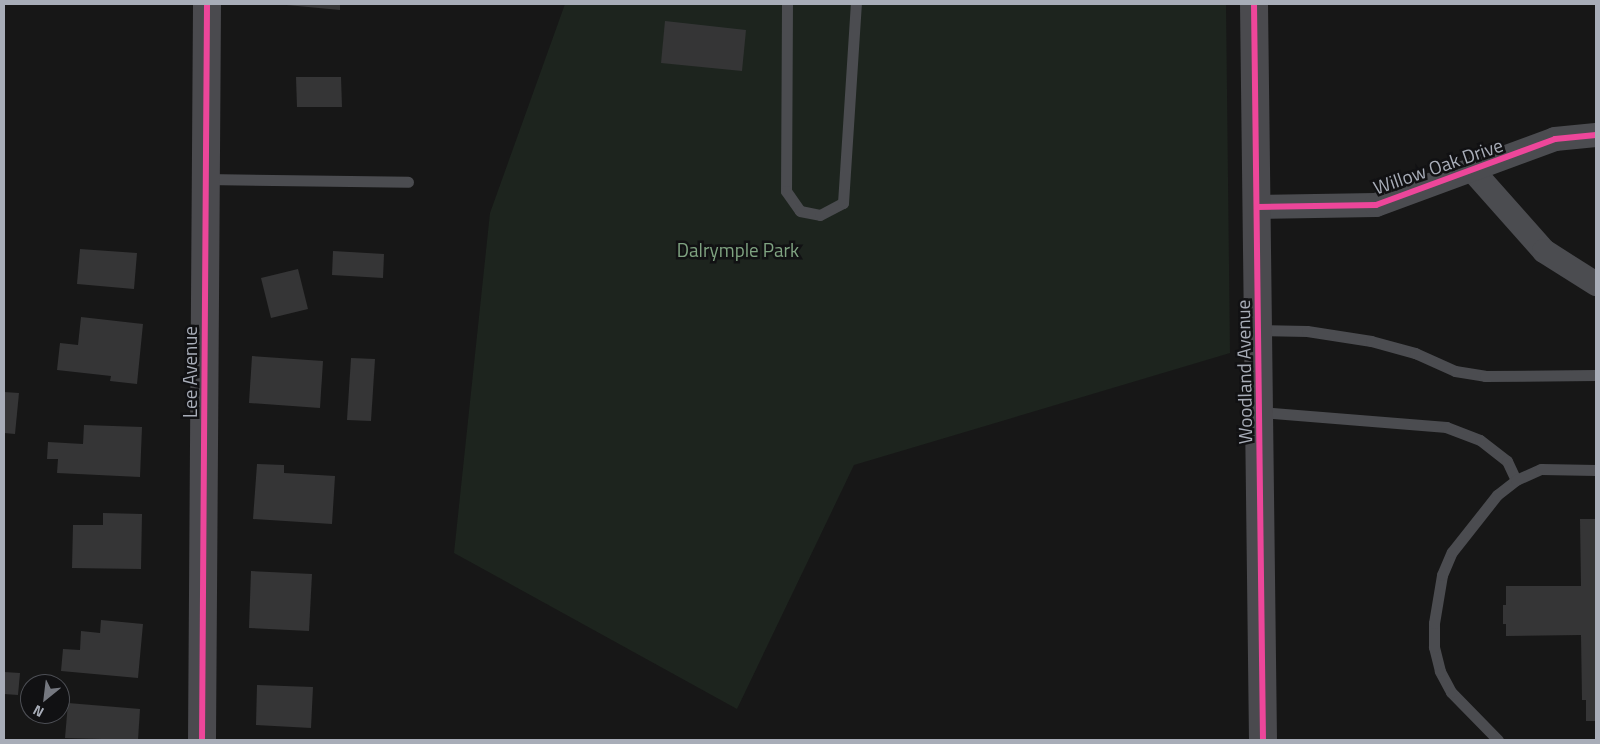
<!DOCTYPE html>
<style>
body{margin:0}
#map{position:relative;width:1600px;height:744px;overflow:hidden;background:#171717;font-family:"Titillium Web",sans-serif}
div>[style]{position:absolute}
.green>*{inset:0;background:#1d241e}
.building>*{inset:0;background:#353536}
.lane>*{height:11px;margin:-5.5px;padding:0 5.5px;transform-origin:5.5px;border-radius:5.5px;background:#4b4c50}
.street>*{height:24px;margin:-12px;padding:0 12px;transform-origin:12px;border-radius:12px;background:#4b4c50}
.secondary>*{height:28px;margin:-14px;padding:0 14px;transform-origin:14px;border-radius:14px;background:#4a4a4e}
.cycleway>*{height:6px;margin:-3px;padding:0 3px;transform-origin:3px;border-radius:3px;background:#ed469a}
span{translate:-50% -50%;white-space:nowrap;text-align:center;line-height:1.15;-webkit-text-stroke:5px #111113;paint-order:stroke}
.street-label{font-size:19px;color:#a8adb8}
.park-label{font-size:19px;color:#7fa381}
.frame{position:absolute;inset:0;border:5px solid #a8adb8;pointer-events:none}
.north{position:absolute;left:20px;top:674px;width:50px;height:50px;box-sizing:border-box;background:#111113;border:1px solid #4d4f55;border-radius:50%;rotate:209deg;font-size:14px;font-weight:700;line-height:20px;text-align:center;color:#a8adb8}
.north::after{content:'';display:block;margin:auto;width:18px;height:22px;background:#757880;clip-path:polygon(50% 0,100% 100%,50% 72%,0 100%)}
</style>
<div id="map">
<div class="green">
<div style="clip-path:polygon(565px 4px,1226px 4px,1230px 353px,854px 465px,737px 709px,454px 553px,490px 213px)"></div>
</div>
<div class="building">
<div style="clip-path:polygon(276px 4px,340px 4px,340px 10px)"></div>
<div style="clip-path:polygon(665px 21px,746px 30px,742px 71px,661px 63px)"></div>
<div style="clip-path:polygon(296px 77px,341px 77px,342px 107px,297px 107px)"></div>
<div style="clip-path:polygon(80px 249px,137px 253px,134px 289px,77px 284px)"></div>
<div style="clip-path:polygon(333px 251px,384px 254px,383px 278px,332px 275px)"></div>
<div style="clip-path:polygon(298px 269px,308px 309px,271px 318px,261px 278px)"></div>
<div style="clip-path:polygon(81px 317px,143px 324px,137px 384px,110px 381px,111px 376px,57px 370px,60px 343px,78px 345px)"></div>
<div style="clip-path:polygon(252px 356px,323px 361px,320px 408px,249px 403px)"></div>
<div style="clip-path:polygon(351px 358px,375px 359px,371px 421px,347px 420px)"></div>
<div style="clip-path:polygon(4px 392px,19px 393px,15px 434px,4px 433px)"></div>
<div style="clip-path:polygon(84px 425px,142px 427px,140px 477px,57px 473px,58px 459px,47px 459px,48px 442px,83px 444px)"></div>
<div style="clip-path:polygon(257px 464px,284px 465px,284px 473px,335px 476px,332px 524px,253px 519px)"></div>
<div style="clip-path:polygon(103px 513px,142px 514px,141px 569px,72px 568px,73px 525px,103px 525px)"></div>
<div style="clip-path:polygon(1580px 519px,1596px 519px,1596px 721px,1586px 721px,1586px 700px,1582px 700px,1581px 635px,1506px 636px,1506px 624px,1503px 624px,1503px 605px,1506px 605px,1506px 586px,1581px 586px)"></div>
<div style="clip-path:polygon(251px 571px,312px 574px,309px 631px,249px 628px)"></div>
<div style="clip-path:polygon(101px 620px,143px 624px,138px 678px,61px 671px,63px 649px,80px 650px,81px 631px,100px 633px)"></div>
<div style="clip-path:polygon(4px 672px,20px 673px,18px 695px,4px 694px)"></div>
<div style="clip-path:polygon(257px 685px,313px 687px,311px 728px,256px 725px)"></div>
<div style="clip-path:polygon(68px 703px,140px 709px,138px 740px,65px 738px)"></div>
</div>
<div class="lane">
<div style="left:787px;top:4px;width:187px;rotate:90.3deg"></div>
<div style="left:786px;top:191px;width:24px;rotate:55deg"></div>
<div style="left:800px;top:211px;width:20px;rotate:11deg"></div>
<div style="left:820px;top:215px;width:26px;rotate:-28deg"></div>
<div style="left:843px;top:203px;width:199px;rotate:-86.3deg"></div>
<div style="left:205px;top:179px;width:203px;rotate:0.8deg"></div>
<div style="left:1259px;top:330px;width:48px;rotate:1.2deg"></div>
<div style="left:1307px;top:331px;width:65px;rotate:8.9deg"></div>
<div style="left:1371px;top:341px;width:46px;rotate:15.3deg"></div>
<div style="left:1415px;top:353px;width:44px;rotate:24.2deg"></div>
<div style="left:1455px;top:371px;width:30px;rotate:9deg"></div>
<div style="left:1485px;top:376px;width:111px;rotate:-0.5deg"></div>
<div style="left:1260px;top:412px;width:187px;rotate:4.6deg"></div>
<div style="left:1446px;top:427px;width:36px;rotate:21deg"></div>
<div style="left:1480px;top:440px;width:34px;rotate:38deg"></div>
<div style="left:1507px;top:461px;width:21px;rotate:65deg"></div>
<div style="left:1498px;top:740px;width:67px;rotate:-134.4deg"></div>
<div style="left:1451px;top:692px;width:24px;rotate:-118deg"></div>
<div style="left:1440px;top:671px;width:25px;rotate:-104deg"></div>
<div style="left:1434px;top:647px;width:24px;rotate:-90deg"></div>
<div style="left:1434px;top:623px;width:49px;rotate:-80.5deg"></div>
<div style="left:1442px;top:575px;width:25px;rotate:-67deg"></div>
<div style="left:1452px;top:552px;width:73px;rotate:-51.7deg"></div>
<div style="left:1497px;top:495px;width:24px;rotate:-38deg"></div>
<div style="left:1516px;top:480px;width:27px;rotate:-24deg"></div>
<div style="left:1541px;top:469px;width:55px;rotate:1deg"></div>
</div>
<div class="street">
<div style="left:1473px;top:171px;width:107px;rotate:48.4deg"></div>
<div style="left:1544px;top:251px;width:62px;rotate:32.4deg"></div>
<div style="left:1257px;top:207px;width:119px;rotate:-1deg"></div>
<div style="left:1376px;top:205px;width:191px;rotate:-20.2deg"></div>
<div style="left:1555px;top:139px;width:41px;rotate:-5.6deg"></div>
</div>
<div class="secondary">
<div style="left:1254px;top:4px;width:736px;rotate:89.3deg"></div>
<div style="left:202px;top:740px;width:736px;rotate:-89.61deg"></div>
</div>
<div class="cycleway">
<div style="left:1254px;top:4px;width:736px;rotate:89.3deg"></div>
<div style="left:1257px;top:207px;width:119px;rotate:-1deg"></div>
<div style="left:1376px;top:205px;width:191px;rotate:-20.2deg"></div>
<div style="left:1555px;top:139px;width:41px;rotate:-5.6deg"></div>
<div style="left:202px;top:740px;width:736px;rotate:-89.61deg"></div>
</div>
<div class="street-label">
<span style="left:1438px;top:166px;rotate:-19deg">Willow Oak Drive</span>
<span style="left:190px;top:372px;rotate:-90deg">Lee Avenue</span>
<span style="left:1244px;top:372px;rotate:-91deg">Woodland Avenue</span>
</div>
<div class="park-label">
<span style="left:738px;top:250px">Dalrymple Park</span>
</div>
<div class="frame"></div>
<div class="north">N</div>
</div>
